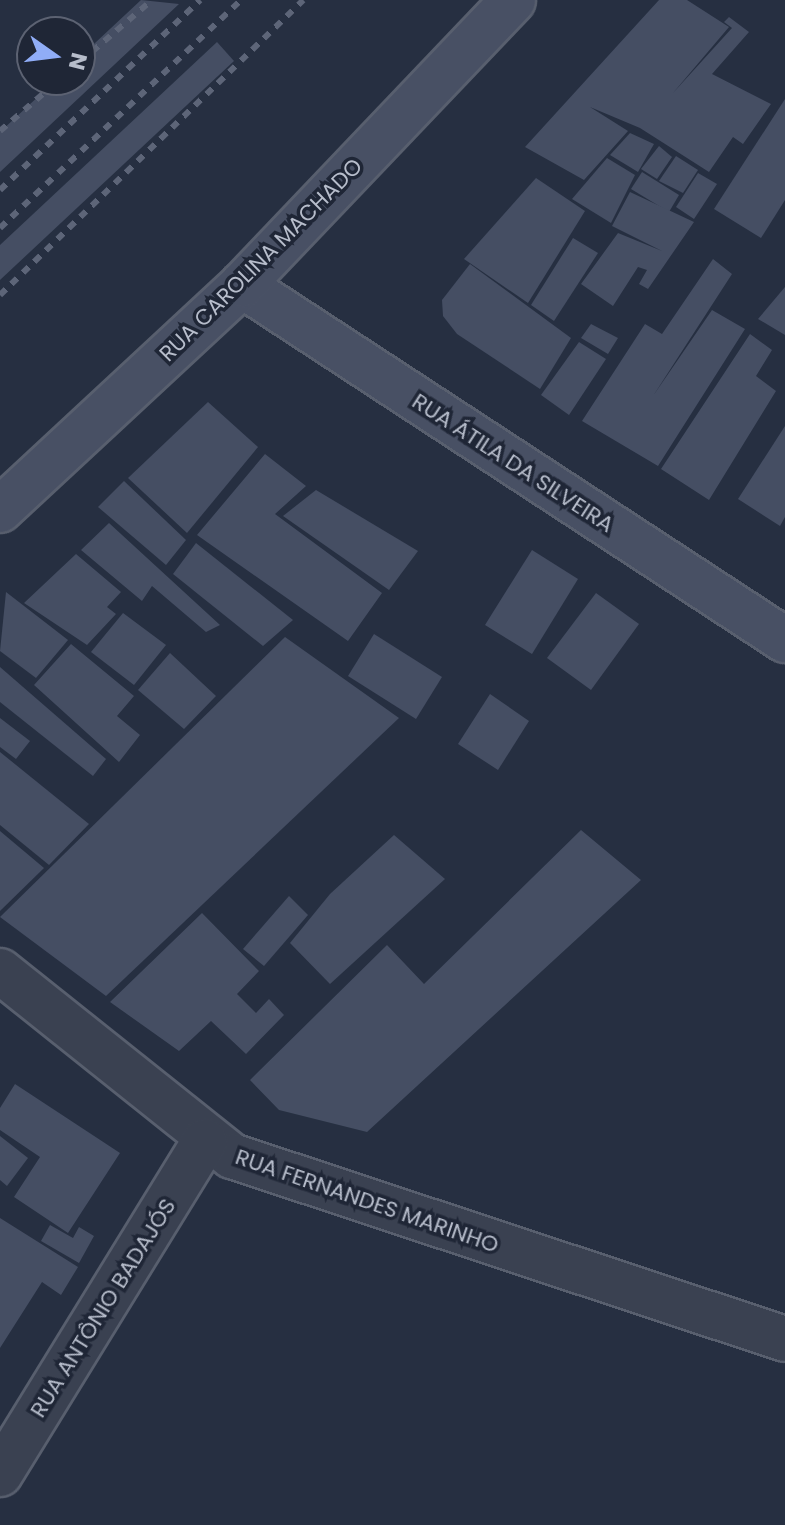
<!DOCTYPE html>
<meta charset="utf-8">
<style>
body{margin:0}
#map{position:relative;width:785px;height:1525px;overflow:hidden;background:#262f41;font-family:Poppins,sans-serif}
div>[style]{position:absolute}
.building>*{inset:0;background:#454e63}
.roads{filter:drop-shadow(2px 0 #585f6e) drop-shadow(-2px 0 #585f6e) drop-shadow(0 2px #585f6e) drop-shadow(0 -2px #585f6e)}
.street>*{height:44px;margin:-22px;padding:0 22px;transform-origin:22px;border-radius:22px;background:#3a4151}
.secondary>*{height:44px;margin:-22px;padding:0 22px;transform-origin:22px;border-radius:22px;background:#485064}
.rail>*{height:6px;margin-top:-3px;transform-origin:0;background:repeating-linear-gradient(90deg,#5d6578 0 8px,transparent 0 16px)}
span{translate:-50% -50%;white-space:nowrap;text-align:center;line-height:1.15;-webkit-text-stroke:7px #1f2636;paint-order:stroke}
.street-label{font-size:22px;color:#b7bdcb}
.north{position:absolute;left:16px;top:16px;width:80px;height:80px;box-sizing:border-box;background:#1f2636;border:2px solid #5c6272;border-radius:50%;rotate:104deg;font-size:22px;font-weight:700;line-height:32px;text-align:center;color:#b7bdcb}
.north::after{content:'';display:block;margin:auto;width:28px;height:36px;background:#90adf7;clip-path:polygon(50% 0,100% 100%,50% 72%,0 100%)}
</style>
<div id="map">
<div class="building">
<div style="clip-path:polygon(141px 0,179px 4px,0 172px,0 132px,56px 80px,80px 80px,80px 57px)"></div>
<div style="clip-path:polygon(659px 0,687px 0,729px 27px,673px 93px,732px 28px,724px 22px,729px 17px,749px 32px,712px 74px,771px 104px,743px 144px,733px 137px,709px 172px,640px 128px,590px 107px,628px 131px,584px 180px,525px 147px)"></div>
<div style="clip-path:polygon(217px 42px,234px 61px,0 280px,0 245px)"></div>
<div style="clip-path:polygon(785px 99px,785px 200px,761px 238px,714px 209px)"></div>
<div style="clip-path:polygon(630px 133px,654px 144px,638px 172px,610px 155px)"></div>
<div style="clip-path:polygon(659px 146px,672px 157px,657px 179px,641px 169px)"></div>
<div style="clip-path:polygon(676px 156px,698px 170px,683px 193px,659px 181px)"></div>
<div style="clip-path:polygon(607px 158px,635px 175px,611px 223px,572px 199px)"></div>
<div style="clip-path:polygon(642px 172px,679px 195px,669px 212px,631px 189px)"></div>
<div style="clip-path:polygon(698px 173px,717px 184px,694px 219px,676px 207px)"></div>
<div style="clip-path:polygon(536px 178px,585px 211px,528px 303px,464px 259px)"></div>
<div style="clip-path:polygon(630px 192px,694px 222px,648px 289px,639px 284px,647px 270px,638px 267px,613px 306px,581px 284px,618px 233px,662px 251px,612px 226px)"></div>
<div style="clip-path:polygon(573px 238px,598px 253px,554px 321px,531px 305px)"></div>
<div style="clip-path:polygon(713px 259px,732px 274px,653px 396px,712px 310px,745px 329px,658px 466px,582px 421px,645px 324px,662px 334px)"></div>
<div style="clip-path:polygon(470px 264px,571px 338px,540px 389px,457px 334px,443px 316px,442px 300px)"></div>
<div style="clip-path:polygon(785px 287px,785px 335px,758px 319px)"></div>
<div style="clip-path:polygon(591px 324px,618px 338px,608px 354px,581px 338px)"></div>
<div style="clip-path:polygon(750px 334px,772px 350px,756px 376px,776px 391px,709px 500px,661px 469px)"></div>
<div style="clip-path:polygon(579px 342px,606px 359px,569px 415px,541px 395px)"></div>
<div style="clip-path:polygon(208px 402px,258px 447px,187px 533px,128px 478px)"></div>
<div style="clip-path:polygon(785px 426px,785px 517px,780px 526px,738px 499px)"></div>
<div style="clip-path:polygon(265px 454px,306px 486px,275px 514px,382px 593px,348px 641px,197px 535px)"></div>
<div style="clip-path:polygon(124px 481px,186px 540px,166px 565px,98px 507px)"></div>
<div style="clip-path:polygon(316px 490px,418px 551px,389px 590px,283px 516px)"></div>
<div style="clip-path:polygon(109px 523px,220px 625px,206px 632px,152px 586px,142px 601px,81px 550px)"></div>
<div style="clip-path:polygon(196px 543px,293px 620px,263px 646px,173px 574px)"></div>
<div style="clip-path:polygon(532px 550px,578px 579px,532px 654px,485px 625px)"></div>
<div style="clip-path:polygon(76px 554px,121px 592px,107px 607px,116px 614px,87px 645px,24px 603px)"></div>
<div style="clip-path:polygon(6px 592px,68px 640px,36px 678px,0 651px)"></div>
<div style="clip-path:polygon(596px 593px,639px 624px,591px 690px,547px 658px)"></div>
<div style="clip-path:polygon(123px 613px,166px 645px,134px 685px,91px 652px)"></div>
<div style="clip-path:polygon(374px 634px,442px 677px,416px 719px,348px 676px)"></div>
<div style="clip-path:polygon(285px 637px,399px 718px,106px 996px,0 917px)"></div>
<div style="clip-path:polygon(71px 644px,134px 696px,117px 716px,140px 735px,119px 762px,34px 685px)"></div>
<div style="clip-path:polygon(170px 653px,216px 696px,184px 729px,138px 690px)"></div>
<div style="clip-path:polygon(0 667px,106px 759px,93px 776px,0 702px)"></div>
<div style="clip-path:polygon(490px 694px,529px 721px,498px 770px,458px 744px)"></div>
<div style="clip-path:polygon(0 718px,30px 741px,16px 759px,0 747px)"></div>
<div style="clip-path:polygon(0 752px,89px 824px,49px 865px,0 825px)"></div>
<div style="clip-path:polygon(581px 830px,641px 880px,367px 1132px,279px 1110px,250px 1080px,387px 945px,424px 984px)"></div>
<div style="clip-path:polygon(0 831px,44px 868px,0 911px)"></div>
<div style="clip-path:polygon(394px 835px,445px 879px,330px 984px,290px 943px,330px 894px)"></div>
<div style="clip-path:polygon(289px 896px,308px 915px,264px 966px,243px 949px)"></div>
<div style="clip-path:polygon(202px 913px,259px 971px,237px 994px,256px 1013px,269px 999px,284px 1015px,246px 1054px,211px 1021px,179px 1051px,110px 1002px)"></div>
<div style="clip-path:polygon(15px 1084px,120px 1153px,68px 1233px,14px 1197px,40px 1157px,0 1130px,0 1108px)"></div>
<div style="clip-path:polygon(0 1136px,28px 1158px,7px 1186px,0 1180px)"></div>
<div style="clip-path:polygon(0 1218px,78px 1267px,61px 1295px,42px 1282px,0 1348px)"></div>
<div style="clip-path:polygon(50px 1225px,73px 1238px,79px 1227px,94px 1236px,79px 1263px,41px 1241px)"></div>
</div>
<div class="roads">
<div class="street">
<div style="left:0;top:971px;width:297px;rotate:38.6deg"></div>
<div style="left:232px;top:1156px;width:582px;rotate:18.31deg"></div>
<div style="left:0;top:1474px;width:391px;rotate:-58.4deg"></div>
</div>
<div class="secondary">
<div style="left:242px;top:285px;width:649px;rotate:33.18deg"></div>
<div style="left:0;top:510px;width:330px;rotate:-42.9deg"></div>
<div style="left:242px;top:285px;width:393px;rotate:-46.4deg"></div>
</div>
</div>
<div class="rail">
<div style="left:80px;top:62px;width:95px;rotate:-40.7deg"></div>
<div style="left:0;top:131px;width:78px;rotate:-40.8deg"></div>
<div style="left:0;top:190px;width:276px;rotate:-43.5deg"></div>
<div style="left:0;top:228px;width:332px;rotate:-43.4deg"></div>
<div style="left:0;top:295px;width:423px;rotate:-44.2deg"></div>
</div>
<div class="street-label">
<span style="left:261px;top:260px;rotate:-45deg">RUA CAROLINA MACHADO</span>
<span style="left:513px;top:463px;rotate:33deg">RUA ÁTILA DA SILVEIRA</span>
<span style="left:367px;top:1201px;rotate:19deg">RUA FERNANDES MARINHO</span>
<span style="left:103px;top:1308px;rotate:-58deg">RUA ANTÔNIO BADAJÓS</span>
</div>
<div class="north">N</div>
</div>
